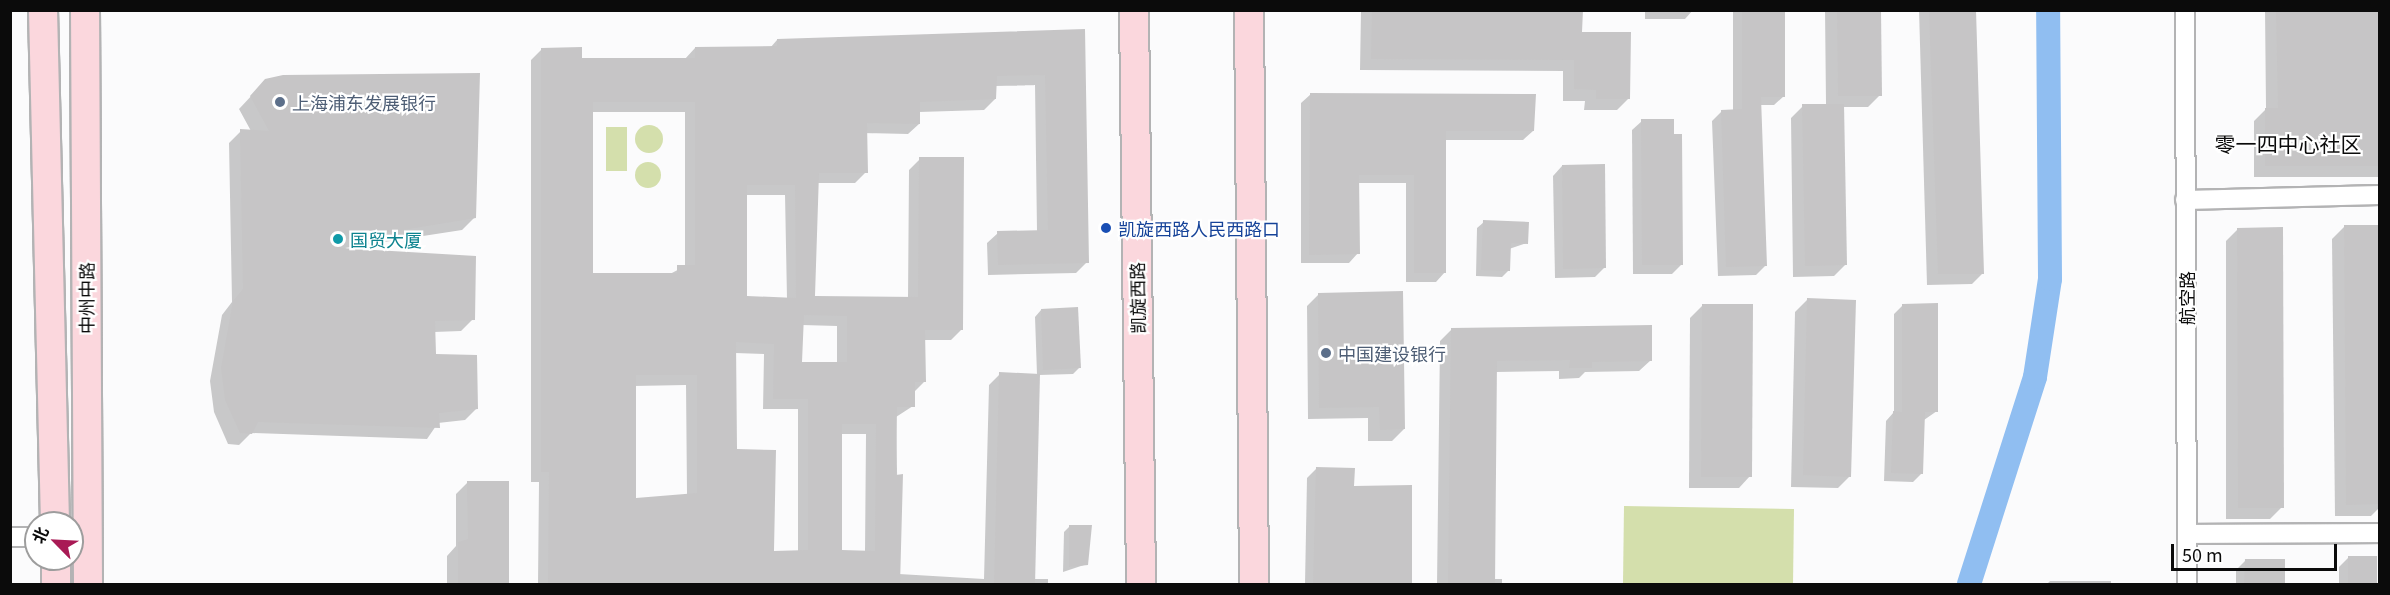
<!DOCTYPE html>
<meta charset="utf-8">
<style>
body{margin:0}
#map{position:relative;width:2390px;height:595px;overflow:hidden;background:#fbfbfc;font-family:Georgia,"Noto Sans SC",serif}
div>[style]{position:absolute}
.green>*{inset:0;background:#d4dfac}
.round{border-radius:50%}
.shadow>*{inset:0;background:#0003}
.canal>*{height:24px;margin:-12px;padding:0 12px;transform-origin:12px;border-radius:12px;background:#90bef1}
.building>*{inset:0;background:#c6c5c6}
.roads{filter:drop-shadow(2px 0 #b3b3b4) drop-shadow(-2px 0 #b3b3b4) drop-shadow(0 2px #b3b3b4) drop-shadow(0 -2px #b3b3b4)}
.street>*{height:18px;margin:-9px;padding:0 9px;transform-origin:9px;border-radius:9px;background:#fff}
.primary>*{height:28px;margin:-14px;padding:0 14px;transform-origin:14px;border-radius:14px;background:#fbd7dd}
.dots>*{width:16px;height:16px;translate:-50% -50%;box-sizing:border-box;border:3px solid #fff;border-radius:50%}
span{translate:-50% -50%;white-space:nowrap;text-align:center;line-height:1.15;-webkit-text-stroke:4.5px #fff;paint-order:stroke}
.service-label{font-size:18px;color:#4e5e75}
.left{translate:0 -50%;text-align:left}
.transit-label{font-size:18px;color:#164399}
.culture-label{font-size:18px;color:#0d838f}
.street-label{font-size:18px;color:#0b0b0b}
.quarter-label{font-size:21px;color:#0b0b0b}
.frame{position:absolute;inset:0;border:12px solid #0b0b0b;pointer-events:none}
.north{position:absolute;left:24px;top:511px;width:60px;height:60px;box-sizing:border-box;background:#fff;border:2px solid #9d9d9d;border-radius:50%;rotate:294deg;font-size:16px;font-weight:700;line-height:24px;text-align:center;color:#0b0b0b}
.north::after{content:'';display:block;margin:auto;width:21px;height:27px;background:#a91a55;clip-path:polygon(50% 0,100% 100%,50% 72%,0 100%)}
.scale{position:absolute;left:2171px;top:544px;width:166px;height:27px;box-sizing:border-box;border:3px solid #0b0b0b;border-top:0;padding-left:8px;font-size:18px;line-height:21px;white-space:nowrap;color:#0b0b0b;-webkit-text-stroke:4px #fff;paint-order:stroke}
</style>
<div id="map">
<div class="green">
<div class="round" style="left:635px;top:125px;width:28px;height:28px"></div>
<div style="clip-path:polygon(606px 127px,627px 127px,627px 171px,606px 171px)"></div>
<div class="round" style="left:635px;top:162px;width:26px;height:26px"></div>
<div style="clip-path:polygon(1624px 506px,1794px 509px,1793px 584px,1623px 584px)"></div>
</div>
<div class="shadow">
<div style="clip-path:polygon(1361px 10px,1581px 10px,1581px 33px,1629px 98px,1617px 110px,1584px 110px,1585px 101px,1563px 101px,1563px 71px,1360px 70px)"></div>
<div style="clip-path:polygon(1645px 10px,1693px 10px,1685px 19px,1645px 19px)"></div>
<div style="clip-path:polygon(1733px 10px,1783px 10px,1784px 96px,1774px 105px,1760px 105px,1765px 266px,1756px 275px,1718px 276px,1712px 121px,1722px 111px,1733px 111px)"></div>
<div style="clip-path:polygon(1825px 10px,1880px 10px,1880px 95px,1868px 107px,1843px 107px,1846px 264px,1834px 276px,1793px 277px,1791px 118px,1803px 106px,1826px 105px)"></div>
<div style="clip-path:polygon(1919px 10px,1975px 10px,1983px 273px,1972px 284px,1927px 285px)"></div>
<div style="clip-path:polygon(2265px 10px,2380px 10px,2380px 177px,2254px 177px,2254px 121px,2266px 109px)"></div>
<div style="clip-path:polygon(evenodd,1084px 30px,1087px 262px,1076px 273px,988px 275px,987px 243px,998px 233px,1037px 232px,1035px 85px,995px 86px,995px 99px,984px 110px,919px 112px,919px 124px,908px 134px,866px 133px,866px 172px,855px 183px,817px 183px,814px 297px,908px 298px,909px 170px,920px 159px,962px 329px,951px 340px,924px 340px,924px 382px,913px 393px,913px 406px,896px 417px,899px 574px,984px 579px,989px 385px,1000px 374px,1037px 375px,1035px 317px,1041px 310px,1079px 368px,1073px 374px,1039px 375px,1033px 579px,1048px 579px,1048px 584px,538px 584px,539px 482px,531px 482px,531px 60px,542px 49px,580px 60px,684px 60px,695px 48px,770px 48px,777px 40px,1084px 30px,592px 112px,685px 112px,685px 266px,670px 274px,592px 274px,592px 112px,1084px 30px,745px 195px,785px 195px,787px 299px,745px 298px,745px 195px,1084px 30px,802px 325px,837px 326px,837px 364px,800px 364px,802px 325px,1084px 30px,735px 353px,764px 354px,763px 409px,798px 409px,798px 552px,772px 553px,736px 451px,735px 353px,1084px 30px,686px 385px,687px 495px,635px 499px,634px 386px,686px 385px,1084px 30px,841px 434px,866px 434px,865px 552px,840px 552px,841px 434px)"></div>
<div style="clip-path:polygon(254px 93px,474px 218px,462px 230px,345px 248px,473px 319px,461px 331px,434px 332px,434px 356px,477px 408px,465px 420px,438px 423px,427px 439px,251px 433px,239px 445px,228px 444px,214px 412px,210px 381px,222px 315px,232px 302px,229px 143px,241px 131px,251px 131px,239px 109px)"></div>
<div style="clip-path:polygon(1311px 94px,1533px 131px,1523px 140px,1444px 140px,1445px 272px,1436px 282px,1406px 282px,1406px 183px,1358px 183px,1358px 253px,1349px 263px,1301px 263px,1301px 103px)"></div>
<div style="clip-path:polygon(1642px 121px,1682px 264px,1672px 274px,1633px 274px,1632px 130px)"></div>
<div style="clip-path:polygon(1562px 166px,1605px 267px,1595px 277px,1555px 278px,1553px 176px)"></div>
<div style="clip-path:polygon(1484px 222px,1527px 243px,1509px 249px,1509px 270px,1502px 277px,1476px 276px,1477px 228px)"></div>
<div style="clip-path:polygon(2380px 226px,2380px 507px,2371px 516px,2335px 516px,2332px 239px,2344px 227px)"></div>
<div style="clip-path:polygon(2238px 229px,2282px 507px,2270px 519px,2226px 519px,2226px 241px)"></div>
<div style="clip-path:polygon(1319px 294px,1404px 429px,1392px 441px,1368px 441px,1368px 418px,1308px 419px,1307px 306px)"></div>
<div style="clip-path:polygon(1807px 300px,1850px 476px,1838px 488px,1791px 487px,1795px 312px)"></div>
<div style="clip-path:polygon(1903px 305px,1937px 411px,1924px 420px,1922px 473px,1913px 482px,1884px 481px,1886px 421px,1894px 412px,1894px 314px)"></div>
<div style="clip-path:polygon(1702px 306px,1750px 476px,1739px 488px,1689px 488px,1690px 318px)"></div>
<div style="clip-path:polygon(1452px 329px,1651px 360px,1639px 371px,1585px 372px,1579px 378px,1559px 379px,1559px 371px,1496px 372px,1494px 579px,1502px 579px,1502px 584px,1437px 584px,1440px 341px)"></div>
<div style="clip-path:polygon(1316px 469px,1353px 487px,1410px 584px,1305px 584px,1307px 478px)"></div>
<div style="clip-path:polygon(468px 482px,508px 584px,447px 584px,447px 556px,456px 546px,456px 494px)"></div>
<div style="clip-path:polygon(1070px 526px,1087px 564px,1063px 572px,1064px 532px)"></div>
<div style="clip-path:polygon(2349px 557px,2375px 584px,2339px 584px,2339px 567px)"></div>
<div style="clip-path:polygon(2245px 561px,2283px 584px,2236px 584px,2236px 570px)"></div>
<div style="clip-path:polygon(2050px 581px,2111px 581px,2111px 584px,2047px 584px)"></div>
</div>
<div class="canal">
<div style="left:1969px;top:584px;width:217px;rotate:-72.3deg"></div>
<div style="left:2035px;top:377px;width:99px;rotate:-81.3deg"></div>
<div style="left:2050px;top:279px;width:269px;rotate:-90.4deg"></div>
</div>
<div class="building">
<div style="clip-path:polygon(1372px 10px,1583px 10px,1582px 32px,1631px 32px,1630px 99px,1596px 99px,1596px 90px,1574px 89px,1574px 60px,1371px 59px)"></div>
<div style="clip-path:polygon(1742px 10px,1785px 10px,1785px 97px,1761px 97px,1767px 266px,1726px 267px,1721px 110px,1742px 109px)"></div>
<div style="clip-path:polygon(1837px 10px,1881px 10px,1882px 96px,1838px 96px)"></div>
<div style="clip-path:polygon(1929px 10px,1976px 10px,1984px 274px,1938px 274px)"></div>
<div style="clip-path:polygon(2276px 10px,2379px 10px,2379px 166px,2265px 166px,2265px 108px,2278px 108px)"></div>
<div style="clip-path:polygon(evenodd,1085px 29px,1089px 263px,998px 265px,997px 231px,1048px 230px,1045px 75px,997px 76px,996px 99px,920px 102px,920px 124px,867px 123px,868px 173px,819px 173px,815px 296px,918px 297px,919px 157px,964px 157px,963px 330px,925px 330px,926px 382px,915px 382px,915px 407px,897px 407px,896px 475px,903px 474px,900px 585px,548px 585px,549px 472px,541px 472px,541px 48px,582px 47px,582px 58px,695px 58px,695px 47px,777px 46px,777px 39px,1085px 29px,593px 102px,695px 102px,695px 265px,677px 265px,677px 273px,593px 273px,593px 102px,1085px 29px,747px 185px,795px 185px,796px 298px,747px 296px,747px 185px,1085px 29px,804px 315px,847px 316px,847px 362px,802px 362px,804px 315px,1085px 29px,736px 342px,774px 344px,773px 399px,808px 399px,808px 550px,774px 551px,776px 450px,737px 449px,736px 342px,1085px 29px,636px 375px,697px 375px,697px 493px,636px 498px,636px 375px,1085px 29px,842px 424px,876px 424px,875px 551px,842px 550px,842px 424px)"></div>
<div style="clip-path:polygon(480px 73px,476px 218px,341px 240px,341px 248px,476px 256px,475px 320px,435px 321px,436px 354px,477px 355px,478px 409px,439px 413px,440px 428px,258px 422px,252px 434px,240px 433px,225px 400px,221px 368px,233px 301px,243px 289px,240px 129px,269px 131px,250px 96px,265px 79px,283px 75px)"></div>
<div style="clip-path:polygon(1310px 93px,1536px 94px,1534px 131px,1446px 131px,1446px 273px,1414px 273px,1414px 175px,1359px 175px,1360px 254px,1309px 255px)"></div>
<div style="clip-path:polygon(1802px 104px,1844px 104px,1847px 265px,1805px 266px)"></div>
<div style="clip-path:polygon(1641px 119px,1674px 119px,1674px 134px,1682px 134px,1683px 265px,1642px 265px)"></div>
<div style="clip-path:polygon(1605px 164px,1606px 268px,1563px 269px,1562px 165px)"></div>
<div style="clip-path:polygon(1483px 220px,1529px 222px,1528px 244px,1511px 243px,1510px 271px,1481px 270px)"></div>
<div style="clip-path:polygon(2344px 225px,2379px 225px,2379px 504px,2346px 505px)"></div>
<div style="clip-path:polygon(2283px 227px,2284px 508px,2238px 508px,2237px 228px)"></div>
<div style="clip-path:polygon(1403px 291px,1405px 429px,1380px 430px,1379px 407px,1319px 408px,1318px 293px)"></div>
<div style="clip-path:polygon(1807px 298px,1856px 300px,1851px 477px,1803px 475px)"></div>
<div style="clip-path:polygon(1938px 303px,1938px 412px,1925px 412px,1923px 474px,1891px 473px,1893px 411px,1902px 412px,1902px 304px)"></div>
<div style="clip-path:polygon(1702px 304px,1753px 304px,1752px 477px,1701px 477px)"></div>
<div style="clip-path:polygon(1078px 307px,1081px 368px,1043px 370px,1041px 309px)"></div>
<div style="clip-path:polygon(1652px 325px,1652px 361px,1592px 362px,1592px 368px,1569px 368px,1570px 360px,1497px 361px,1495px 585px,1448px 585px,1451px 328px)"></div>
<div style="clip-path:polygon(999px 372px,1040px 374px,1035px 585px,994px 585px)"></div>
<div style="clip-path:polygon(1316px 467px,1355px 468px,1354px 486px,1412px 485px,1412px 585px,1313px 585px)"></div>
<div style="clip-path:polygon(467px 481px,509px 481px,509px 585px,458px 585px,458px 542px,468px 539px)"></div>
<div style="clip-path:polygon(1069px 525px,1092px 525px,1088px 565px,1069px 567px)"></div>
<div style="clip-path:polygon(2348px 556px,2377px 556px,2377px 585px,2348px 585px)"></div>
<div style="clip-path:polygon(2245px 559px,2285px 559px,2285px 585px,2244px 585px)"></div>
</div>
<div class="roads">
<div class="street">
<div style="left:2185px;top:10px;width:574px;rotate:89.8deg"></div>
<div style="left:2185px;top:200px;width:195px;rotate:-1.5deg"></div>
<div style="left:2187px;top:534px;width:193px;rotate:-0.3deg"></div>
<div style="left:10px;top:537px;width:26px"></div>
</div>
<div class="primary">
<div style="left:43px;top:10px;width:513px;rotate:88.66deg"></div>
<div style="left:85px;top:10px;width:574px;rotate:89.7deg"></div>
<div style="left:1134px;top:10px;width:574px;rotate:89.3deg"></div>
<div style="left:1249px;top:10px;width:574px;rotate:89.5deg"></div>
<div style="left:56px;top:559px;width:25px;rotate:90deg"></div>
</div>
</div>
<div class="dots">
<div style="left:280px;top:102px;background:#5c6f8a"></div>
<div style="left:1106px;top:228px;background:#1a4fb4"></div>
<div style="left:338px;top:239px;background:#0f9aa8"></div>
<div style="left:1326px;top:353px;background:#5c6f8a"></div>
</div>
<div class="service-label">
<span class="left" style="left:292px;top:102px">上海浦东发展银行</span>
<span class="left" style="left:1338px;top:353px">中国建设银行</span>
</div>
<div class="transit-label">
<span class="left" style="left:1118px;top:228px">凯旋西路人民西路口</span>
</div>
<div class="culture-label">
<span class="left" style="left:350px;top:239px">国贸大厦</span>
</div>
<div class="street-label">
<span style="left:86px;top:298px;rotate:-90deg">中州中路</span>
<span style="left:1137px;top:298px;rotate:-91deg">凯旋西路</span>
<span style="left:2186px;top:298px;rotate:-90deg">航空路</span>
</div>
<div class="quarter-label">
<span style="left:2288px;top:143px">零一四中心社区</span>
</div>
<div class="frame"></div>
<div class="north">北</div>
<div class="scale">50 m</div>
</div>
